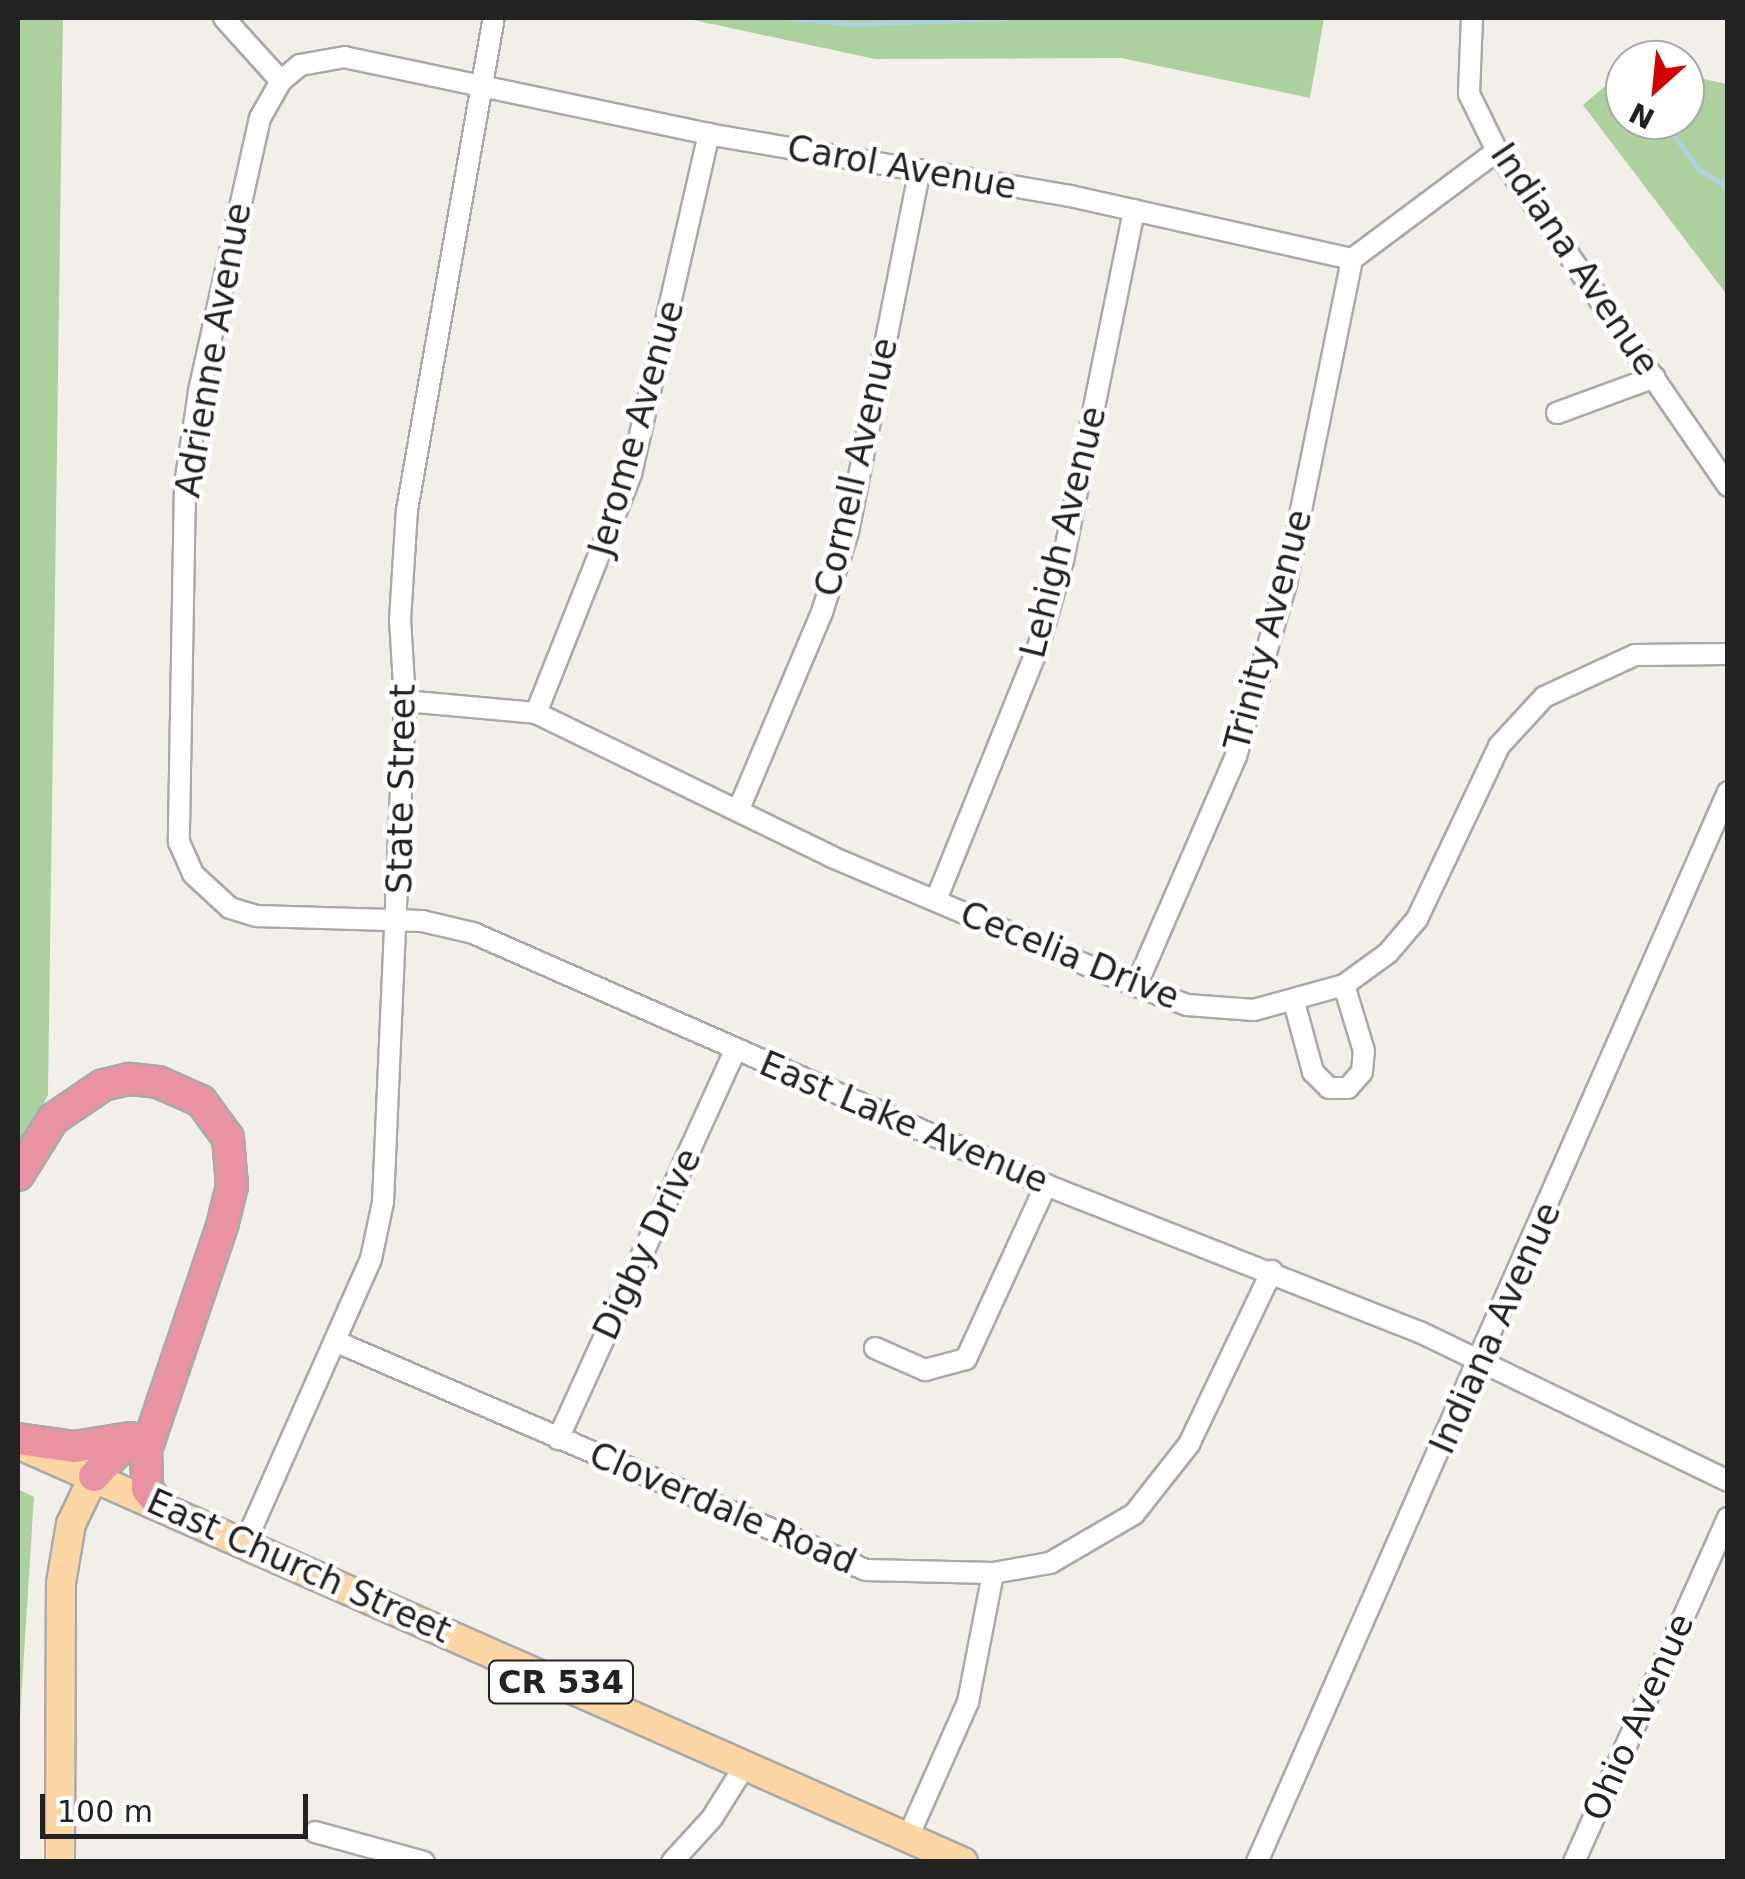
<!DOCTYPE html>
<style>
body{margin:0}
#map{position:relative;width:1745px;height:1879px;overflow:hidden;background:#f2efe9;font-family:"DejaVu Sans",sans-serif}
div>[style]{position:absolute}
.forest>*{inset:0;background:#add19e}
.stream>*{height:5px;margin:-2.5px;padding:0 2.5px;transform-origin:2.5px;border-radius:2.5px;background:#aad3df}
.roads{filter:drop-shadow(2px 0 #a9a9a9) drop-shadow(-2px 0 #a9a9a9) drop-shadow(0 2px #a9a9a9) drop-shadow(0 -2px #a9a9a9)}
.minor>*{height:20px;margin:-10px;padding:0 10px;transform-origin:10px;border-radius:10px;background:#fff}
.major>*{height:28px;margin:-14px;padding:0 14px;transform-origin:14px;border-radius:14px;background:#fcd6a4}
.highway>*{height:30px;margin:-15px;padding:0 15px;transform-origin:15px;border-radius:15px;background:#e892a2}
span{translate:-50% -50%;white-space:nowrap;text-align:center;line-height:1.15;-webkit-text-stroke:9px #fff;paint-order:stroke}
.shield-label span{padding:2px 8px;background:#fff;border:2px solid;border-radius:8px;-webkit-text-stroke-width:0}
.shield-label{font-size:32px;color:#222;font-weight:700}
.street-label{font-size:35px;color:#222}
.frame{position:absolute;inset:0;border:20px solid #222;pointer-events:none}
.north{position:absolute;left:1605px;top:40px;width:100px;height:100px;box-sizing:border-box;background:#fff;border:2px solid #a7a7a7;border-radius:50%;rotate:207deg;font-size:28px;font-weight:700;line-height:40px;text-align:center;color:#222}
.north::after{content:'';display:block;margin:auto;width:35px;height:45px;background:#d40000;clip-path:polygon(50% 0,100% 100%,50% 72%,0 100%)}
.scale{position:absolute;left:40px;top:1794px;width:268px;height:45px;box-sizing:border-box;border:5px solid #222;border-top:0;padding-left:12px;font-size:30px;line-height:35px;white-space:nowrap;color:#222;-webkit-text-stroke:8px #fff;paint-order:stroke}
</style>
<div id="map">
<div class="forest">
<div style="clip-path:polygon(18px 18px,63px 18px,48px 1095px,18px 1153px)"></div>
<div style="clip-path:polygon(684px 18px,1324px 18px,1310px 98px,1121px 58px,875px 59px)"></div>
<div style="clip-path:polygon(1625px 69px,1625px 120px,1685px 120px,1685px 75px,1727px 84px,1727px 295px,1583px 105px)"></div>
<div style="clip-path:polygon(18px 1489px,34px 1497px,20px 1718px,20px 1862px)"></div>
</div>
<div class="stream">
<div style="left:790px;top:18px;width:64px;rotate:5.4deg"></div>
<div style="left:854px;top:24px;width:153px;rotate:-2.2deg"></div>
<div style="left:1662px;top:120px;width:62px;rotate:53.5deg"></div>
<div style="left:1699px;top:170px;width:34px;rotate:30deg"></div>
</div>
<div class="roads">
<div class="minor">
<div style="left:224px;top:18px;width:85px;rotate:47.9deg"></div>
<div style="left:1472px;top:18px;width:76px;rotate:92.3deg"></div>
<div style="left:1469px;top:94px;width:64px;rotate:63.8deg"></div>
<div style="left:1497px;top:151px;width:407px;rotate:55.4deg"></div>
<div style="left:1497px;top:151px;width:181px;rotate:143.3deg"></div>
<div style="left:1352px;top:259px;width:289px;rotate:-167.4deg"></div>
<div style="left:1070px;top:196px;width:366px;rotate:-170.3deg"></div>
<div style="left:709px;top:134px;width:372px;rotate:-168.1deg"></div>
<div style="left:345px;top:57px;width:46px;rotate:169.9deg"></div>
<div style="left:300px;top:65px;width:25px;rotate:140deg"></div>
<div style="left:281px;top:81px;width:43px;rotate:119.6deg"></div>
<div style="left:260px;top:118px;width:281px;rotate:102.6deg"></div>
<div style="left:199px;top:392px;width:94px;rotate:98.6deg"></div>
<div style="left:185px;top:485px;width:357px;rotate:91deg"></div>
<div style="left:179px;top:842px;width:35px;rotate:66deg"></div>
<div style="left:193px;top:874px;width:50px;rotate:42.6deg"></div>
<div style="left:230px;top:908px;width:28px;rotate:17deg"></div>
<div style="left:257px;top:916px;width:165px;rotate:1.7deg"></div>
<div style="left:422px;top:921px;width:52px;rotate:13.2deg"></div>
<div style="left:473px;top:933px;width:626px;rotate:23.74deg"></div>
<div style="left:1046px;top:1185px;width:402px;rotate:21.5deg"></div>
<div style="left:1420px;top:1332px;width:342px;rotate:25.8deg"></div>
<div style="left:1557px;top:413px;width:104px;rotate:-20.2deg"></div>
<div style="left:405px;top:701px;width:132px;rotate:5.2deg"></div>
<div style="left:536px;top:713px;width:329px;rotate:25.9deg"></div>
<div style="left:832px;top:857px;width:330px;rotate:23deg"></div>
<div style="left:1136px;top:986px;width:54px;rotate:20.4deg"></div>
<div style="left:1187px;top:1005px;width:67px;rotate:4.3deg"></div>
<div style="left:1254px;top:1010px;width:93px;rotate:-15.5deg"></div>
<div style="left:1344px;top:985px;width:54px;rotate:-36deg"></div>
<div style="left:1388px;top:953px;width:45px;rotate:-49.5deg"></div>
<div style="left:1417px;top:919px;width:191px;rotate:-64.6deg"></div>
<div style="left:1499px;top:746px;width:67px;rotate:-47.4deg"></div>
<div style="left:1544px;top:697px;width:100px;rotate:-24.8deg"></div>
<div style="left:1635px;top:655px;width:93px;rotate:-0.6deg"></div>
<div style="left:536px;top:713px;width:257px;rotate:-68.3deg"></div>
<div style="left:631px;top:474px;width:349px;rotate:-77.1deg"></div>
<div style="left:738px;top:811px;width:216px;rotate:-67.1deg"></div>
<div style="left:822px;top:612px;width:84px;rotate:-72deg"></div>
<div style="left:848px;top:532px;width:369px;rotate:-78.8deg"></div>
<div style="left:936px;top:900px;width:272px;rotate:-68deg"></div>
<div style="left:1038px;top:648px;width:91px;rotate:-74.1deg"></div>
<div style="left:1063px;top:560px;width:357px;rotate:-78.5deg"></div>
<div style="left:1136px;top:986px;width:251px;rotate:-66.5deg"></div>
<div style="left:1236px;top:756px;width:179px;rotate:-73.8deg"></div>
<div style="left:1286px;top:584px;width:332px;rotate:-78.5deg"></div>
<div style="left:1294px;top:1002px;width:73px;rotate:74.8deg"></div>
<div style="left:1313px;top:1072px;width:23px;rotate:45deg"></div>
<div style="left:1329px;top:1088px;width:19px"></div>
<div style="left:1348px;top:1088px;width:21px;rotate:-49deg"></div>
<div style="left:1362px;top:1072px;width:21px;rotate:-85deg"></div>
<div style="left:1364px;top:1051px;width:69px;rotate:-106.9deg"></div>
<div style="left:337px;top:1342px;width:576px;rotate:23.32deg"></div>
<div style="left:866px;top:1570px;width:127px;rotate:1.4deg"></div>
<div style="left:993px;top:1573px;width:58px;rotate:-10deg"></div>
<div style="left:1050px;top:1563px;width:97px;rotate:-30.3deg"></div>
<div style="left:1134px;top:1514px;width:89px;rotate:-51.8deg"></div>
<div style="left:1189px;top:1444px;width:192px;rotate:-64.4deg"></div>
<div style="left:875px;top:1348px;width:55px;rotate:23.7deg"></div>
<div style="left:925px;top:1370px;width:42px;rotate:-15deg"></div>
<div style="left:966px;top:1359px;width:192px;rotate:-65.3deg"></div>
<div style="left:558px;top:1439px;width:429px;rotate:-65.5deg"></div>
<div style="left:246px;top:1541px;width:308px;rotate:-66.1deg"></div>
<div style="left:371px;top:1259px;width:58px;rotate:-78.1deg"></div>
<div style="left:383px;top:1202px;width:501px;rotate:-87.49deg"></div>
<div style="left:405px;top:701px;width:81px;rotate:-93.5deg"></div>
<div style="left:400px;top:620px;width:110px;rotate:-86.4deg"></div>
<div style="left:407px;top:510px;width:500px;rotate:-80deg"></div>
<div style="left:315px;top:1832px;width:113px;rotate:15.4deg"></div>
<div style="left:908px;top:1837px;width:148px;rotate:-66deg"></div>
<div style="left:968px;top:1702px;width:131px;rotate:-79deg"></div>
<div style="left:672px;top:1862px;width:59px;rotate:-47.7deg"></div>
<div style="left:712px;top:1818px;width:64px;rotate:-57.8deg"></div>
<div style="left:1257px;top:1862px;width:1169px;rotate:-66.24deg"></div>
<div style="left:1574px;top:1862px;width:377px;rotate:-65.9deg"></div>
</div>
<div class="major">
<div style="left:22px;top:1446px;width:1029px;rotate:23.85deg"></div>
<div style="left:60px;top:1862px;width:279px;rotate:-89.8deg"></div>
<div style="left:61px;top:1583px;width:60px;rotate:-80.4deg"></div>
<div style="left:71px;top:1524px;width:53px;rotate:-64.4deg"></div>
</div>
<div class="highway">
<div style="left:18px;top:1175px;width:66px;rotate:-58deg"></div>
<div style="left:53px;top:1119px;width:60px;rotate:-34.2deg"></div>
<div style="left:103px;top:1085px;width:28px;rotate:-13deg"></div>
<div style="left:130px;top:1079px;width:28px;rotate:6deg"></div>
<div style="left:158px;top:1082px;width:47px;rotate:23.8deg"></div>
<div style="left:201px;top:1101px;width:46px;rotate:53.9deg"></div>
<div style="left:228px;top:1138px;width:48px;rotate:85.2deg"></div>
<div style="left:232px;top:1186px;width:38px;rotate:104deg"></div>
<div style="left:223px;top:1223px;width:241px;rotate:108.7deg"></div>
<div style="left:146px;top:1451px;width:38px;rotate:88deg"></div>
<div style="left:147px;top:1489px;width:18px;rotate:52deg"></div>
<div style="left:18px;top:1439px;width:57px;rotate:8.1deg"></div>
<div style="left:74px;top:1447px;width:57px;rotate:-9.1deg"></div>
<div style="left:94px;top:1476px;width:52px;rotate:-46.5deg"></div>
</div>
</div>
<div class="shield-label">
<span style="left:561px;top:1682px">CR 534</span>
</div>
<div class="street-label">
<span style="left:902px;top:167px;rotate:10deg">Carol Avenue</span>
<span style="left:1575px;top:259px;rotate:56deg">Indiana Avenue</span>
<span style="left:213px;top:350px;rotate:-80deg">Adrienne Avenue</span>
<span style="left:636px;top:428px;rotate:-74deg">Jerome Avenue</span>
<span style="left:856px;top:467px;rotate:-77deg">Cornell Avenue</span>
<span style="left:1063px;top:532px;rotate:-76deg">Lehigh Avenue</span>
<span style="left:1268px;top:630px;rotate:-75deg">Trinity Avenue</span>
<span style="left:401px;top:789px;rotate:-89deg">State Street</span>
<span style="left:1070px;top:955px;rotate:22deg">Cecelia Drive</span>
<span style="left:904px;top:1122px;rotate:23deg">East Lake Avenue</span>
<span style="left:647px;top:1244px;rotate:-65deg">Digby Drive</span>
<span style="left:1495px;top:1328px;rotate:-66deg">Indiana Avenue</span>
<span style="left:723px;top:1508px;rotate:23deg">Cloverdale Road</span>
<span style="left:299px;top:1566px;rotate:24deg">East Church Street</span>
<span style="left:1638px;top:1717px;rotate:-66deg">Ohio Avenue</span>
</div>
<div class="frame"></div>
<div class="north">N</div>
<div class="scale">100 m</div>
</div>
